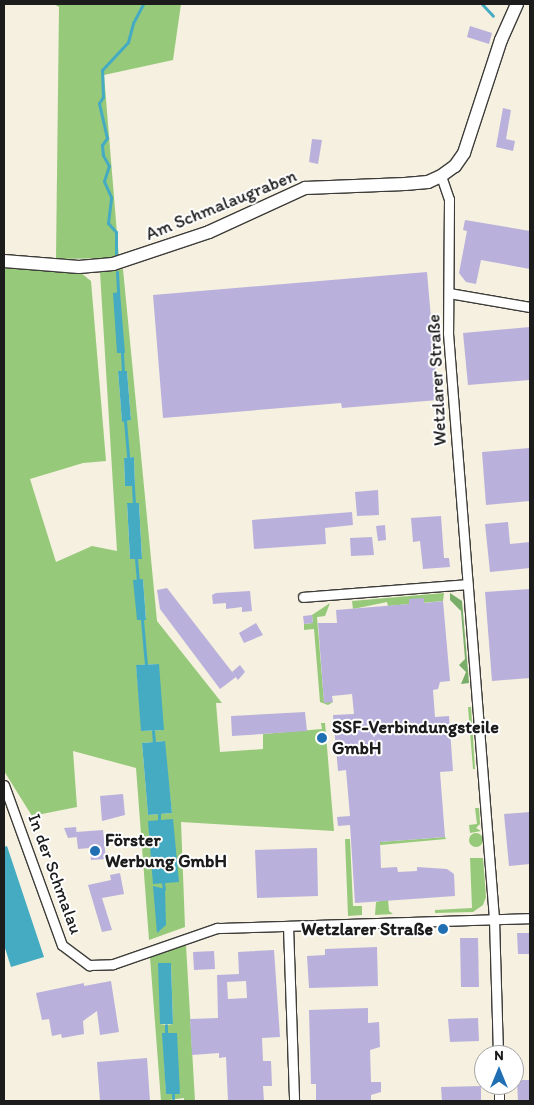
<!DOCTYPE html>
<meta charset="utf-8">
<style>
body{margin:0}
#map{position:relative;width:534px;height:1105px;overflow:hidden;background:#f5f0df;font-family:Itim,sans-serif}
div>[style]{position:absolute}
.green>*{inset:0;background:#96c97a}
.round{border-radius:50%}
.forest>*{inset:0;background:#78ad6a}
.water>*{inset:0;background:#44abc3}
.stream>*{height:3px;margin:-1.5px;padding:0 1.5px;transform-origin:1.5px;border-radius:1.5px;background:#44abc3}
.building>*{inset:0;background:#b9b1dc}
.roads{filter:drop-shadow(1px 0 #3d3c39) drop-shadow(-1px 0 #3d3c39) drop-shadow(0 1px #3d3c39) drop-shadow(0 -1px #3d3c39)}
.street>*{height:9px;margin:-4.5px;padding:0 4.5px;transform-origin:4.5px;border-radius:4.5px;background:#fff}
.secondary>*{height:12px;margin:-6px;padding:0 6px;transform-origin:6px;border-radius:6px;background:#fff}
.dots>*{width:14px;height:14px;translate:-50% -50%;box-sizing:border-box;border:2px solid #fff;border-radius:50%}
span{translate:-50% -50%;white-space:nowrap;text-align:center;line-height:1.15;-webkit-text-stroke:4px #fff;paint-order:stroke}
.street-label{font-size:18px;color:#1c1c1c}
.poi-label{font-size:18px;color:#1c1c1c;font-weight:700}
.left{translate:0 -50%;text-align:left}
.right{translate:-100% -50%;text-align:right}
.frame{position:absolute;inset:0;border:5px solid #1c1c1c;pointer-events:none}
.north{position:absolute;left:474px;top:1045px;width:50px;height:50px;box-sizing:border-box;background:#fff;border:1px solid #a4a4a4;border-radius:50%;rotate:0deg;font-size:14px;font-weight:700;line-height:20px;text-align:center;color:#1c1c1c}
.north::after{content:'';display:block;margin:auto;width:18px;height:22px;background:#1f6fb2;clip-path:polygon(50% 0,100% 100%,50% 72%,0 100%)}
</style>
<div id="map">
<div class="green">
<div style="clip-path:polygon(54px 4px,181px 4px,173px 60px,104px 75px,119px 258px,56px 259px,59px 7px)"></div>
<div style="clip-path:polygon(evenodd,4px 268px,81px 273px,91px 281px,106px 461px,83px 463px,30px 479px,56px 562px,92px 546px,117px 551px,100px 272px,123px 269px,157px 621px,222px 703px,216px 703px,220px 752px,263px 749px,263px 734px,322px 729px,321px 723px,325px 723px,334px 831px,181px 822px,185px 927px,149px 940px,136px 768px,73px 751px,77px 807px,32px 816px,4px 771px,4px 268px,118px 371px,127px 371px,131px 420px,122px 421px,118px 371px,4px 268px,134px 457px,135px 486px,125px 486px,124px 458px,134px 457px,4px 268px,139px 503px,142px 558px,130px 559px,127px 504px,139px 503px,4px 268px,143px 579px,146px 619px,137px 620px,143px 579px,4px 268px,158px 664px,163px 730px,142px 731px,136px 665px,158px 664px,4px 268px,164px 741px,172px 813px,148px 815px,142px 743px,164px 741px)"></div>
<div style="clip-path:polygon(444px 593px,443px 601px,388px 606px,387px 602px,353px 609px,352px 601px)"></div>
<div style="clip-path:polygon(330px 603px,325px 616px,317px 617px,324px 702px,333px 702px,328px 705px,320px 702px,314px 629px,304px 630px,304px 624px,313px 623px,312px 615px)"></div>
<div style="clip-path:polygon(468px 707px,471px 707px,475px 769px,473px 769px)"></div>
<div style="clip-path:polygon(475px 808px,479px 808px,480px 824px,476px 828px,481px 831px,470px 833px,469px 825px,477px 824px)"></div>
<div class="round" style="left:469px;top:833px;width:14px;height:14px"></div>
<div style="clip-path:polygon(445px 837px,446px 839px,380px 845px,380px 842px)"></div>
<div style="clip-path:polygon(345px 839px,350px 839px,353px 906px,362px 906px,362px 915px,348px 916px)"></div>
<div style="clip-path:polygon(470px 858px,483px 858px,486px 897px,483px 905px,473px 912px,435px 913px,435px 910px,472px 908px)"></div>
<div style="clip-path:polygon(388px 899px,389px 911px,393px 914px,375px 915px,376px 902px)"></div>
<div style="clip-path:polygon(evenodd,186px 945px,195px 1101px,184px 1101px,184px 1098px,161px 1101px,150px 957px,186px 945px,171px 963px,173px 1024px,166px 1025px,160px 1024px,171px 963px,186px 945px,163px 1033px,180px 1093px,180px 1094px,166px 1093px,163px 1033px)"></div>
</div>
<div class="forest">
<div style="clip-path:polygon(450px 593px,462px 601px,469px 683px,461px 684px,466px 672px,459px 665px,465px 659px,461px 611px,450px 600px)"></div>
</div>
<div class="water">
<div style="clip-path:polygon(120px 292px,125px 353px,117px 353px,113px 293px)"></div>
<div style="clip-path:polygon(118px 371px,127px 371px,131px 420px,122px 422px)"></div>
<div style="clip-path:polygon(134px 457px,135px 486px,125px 486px,124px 458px)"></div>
<div style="clip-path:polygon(127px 503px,139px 503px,142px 559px,130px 559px)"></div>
<div style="clip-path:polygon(143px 579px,146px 620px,137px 620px,133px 580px)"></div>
<div style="clip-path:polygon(159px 664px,164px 730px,141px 731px,136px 665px)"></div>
<div style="clip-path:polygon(165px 741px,172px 813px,148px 815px,142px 743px)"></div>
<div style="clip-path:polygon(173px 819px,179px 882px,153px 884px,148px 821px)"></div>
<div style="clip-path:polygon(7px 846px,44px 957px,11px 967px,4px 945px,4px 847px)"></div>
<div style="clip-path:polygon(153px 886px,165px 889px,166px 925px,157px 933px)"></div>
<div style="clip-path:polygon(158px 963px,171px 963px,173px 1024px,160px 1024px)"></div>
<div style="clip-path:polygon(162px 1033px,177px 1033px,180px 1094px,166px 1094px)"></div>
</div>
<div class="stream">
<div style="left:482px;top:4px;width:16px;rotate:47deg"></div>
<div style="left:116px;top:254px;width:22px;rotate:-90deg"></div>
<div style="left:116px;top:232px;width:12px;rotate:-132deg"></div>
<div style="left:108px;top:223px;width:26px;rotate:-83deg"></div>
<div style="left:111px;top:197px;width:17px;rotate:-114deg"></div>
<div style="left:104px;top:181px;width:16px;rotate:-72deg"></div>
<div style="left:109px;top:166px;width:13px;rotate:-119deg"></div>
<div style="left:103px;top:155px;width:10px;rotate:-96deg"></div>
<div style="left:102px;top:145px;width:9px;rotate:-54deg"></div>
<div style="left:107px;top:138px;width:36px;rotate:-103deg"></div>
<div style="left:99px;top:103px;width:7px;rotate:-56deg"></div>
<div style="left:103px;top:97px;width:27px;rotate:-92deg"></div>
<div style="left:102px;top:70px;width:38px;rotate:-47deg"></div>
<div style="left:128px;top:42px;width:20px;rotate:-75deg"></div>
<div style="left:133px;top:23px;width:21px;rotate:-62deg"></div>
<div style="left:117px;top:272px;width:20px;rotate:87deg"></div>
<div style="left:122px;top:353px;width:18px;rotate:87deg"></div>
<div style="left:125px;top:421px;width:37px;rotate:85deg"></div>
<div style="left:133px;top:486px;width:17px;rotate:87deg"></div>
<div style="left:136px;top:559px;width:21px;rotate:85deg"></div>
<div style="left:142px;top:620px;width:45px;rotate:84.9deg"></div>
<div style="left:153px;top:731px;width:11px;rotate:85deg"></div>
<div style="left:159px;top:814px;width:6px;rotate:90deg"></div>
<div style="left:163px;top:883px;width:6px;rotate:81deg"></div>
<div style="left:166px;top:1025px;width:8px;rotate:90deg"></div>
<div style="left:173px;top:1094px;width:4px;rotate:90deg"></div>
</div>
<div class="building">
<div style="clip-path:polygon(470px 26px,492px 33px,489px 44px,467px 37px)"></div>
<div style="clip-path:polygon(503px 108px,511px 110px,506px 139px,515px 141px,513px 151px,496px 147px)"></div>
<div style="clip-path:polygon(312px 139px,322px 140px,318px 164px,309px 162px)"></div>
<div style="clip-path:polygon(465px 220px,530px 231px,530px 269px,481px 260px,476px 284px,466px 282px,459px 273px,467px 231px,463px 230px)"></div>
<div style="clip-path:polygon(427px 272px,438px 400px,342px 408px,341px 403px,163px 418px,153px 295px)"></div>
<div style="clip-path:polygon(530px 327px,530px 380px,468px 385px,463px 333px)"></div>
<div style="clip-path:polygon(530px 448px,530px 501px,486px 505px,482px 452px)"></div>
<div style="clip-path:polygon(378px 490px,379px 515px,357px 516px,355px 492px)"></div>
<div style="clip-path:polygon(352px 512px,353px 525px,325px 528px,326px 544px,254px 549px,252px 520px)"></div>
<div style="clip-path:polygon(441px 516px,444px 558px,449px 558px,450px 567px,423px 569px,420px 541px,413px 542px,411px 518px)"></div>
<div style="clip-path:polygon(508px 522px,510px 544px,530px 542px,530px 568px,490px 572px,485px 524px)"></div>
<div style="clip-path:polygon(385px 525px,386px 540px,378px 541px,376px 526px)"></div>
<div style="clip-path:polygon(372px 537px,374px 555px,351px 556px,350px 538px)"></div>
<div style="clip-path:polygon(167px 588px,236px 677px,220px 689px,160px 609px,157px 590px)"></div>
<div style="clip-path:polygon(530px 589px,530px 678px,492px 681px,485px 592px)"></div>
<div style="clip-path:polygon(250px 591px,252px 611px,242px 612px,242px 607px,226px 609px,226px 603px,213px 604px,212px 595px,216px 593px)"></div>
<div style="clip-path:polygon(424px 598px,424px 603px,443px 601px,450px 681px,440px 682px,438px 689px,433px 690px,435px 717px,449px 716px,453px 771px,440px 772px,445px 837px,380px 842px,381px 868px,397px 867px,398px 872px,417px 871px,417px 867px,447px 869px,454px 874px,455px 896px,355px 903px,350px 825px,338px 826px,337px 817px,350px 816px,346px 770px,338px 771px,333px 715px,354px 714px,352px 694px,332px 696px,333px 702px,324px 703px,318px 623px,337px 623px,336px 610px,409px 604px,409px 599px)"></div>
<div style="clip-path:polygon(312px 615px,313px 623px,304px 624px,303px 616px)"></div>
<div style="clip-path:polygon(256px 623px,263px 635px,244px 643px,239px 633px)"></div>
<div style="clip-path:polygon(240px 665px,245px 672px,238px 680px,232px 672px)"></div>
<div style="clip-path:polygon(305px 712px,307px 731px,232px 736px,231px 716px)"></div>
<div style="clip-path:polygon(123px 794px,125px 815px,102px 821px,100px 796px)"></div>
<div style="clip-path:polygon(530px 812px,530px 864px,509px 866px,504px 814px)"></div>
<div style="clip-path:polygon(76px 827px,77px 837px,68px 838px,64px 828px)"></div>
<div style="clip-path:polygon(103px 830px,106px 859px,91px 860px,90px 848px,78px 849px,76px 832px)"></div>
<div style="clip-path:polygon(317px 848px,318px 896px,257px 898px,255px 850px)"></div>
<div style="clip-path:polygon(120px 873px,124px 894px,102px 898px,112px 930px,102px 932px,88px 885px,111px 880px,110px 875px)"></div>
<div style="clip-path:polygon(517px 933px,530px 933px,530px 954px,518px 954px)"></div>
<div style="clip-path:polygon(460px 938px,478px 938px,479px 987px,461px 987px)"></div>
<div style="clip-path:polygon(377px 947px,378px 986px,309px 988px,307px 956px,325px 955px,325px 949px)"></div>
<div style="clip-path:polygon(evenodd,274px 950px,280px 1037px,262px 1038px,263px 1061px,271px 1061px,272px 1086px,263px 1086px,264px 1101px,228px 1101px,226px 1057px,219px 1058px,219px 1053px,192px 1055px,190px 1019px,218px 1018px,217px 975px,239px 974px,238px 952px,274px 950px,246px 981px,247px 998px,228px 999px,227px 982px,246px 981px)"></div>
<div style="clip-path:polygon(214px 951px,215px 969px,194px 970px,193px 952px)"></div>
<div style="clip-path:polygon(111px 981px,119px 1032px,100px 1035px,97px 1011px,83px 1021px,84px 1034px,62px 1038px,61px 1034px,52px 1036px,49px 1019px,42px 1020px,36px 993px,84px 983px,84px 986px)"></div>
<div style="clip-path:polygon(368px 1008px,368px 1023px,379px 1022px,380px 1047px,370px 1050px,371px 1082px,381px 1082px,381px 1092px,371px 1095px,371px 1101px,316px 1101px,316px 1084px,311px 1084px,309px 1010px)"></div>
<div style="clip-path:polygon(478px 1018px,479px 1041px,450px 1042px,448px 1019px)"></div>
<div style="clip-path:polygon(147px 1058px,150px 1101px,100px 1101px,97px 1062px)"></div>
<div style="clip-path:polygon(517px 1080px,530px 1080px,530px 1101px,518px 1101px)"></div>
<div style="clip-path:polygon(481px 1086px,481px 1101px,442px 1101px,441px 1087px)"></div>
</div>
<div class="roads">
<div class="street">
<div style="left:441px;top:176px;width:24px;rotate:71deg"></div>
<div style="left:449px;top:199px;width:134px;rotate:90.4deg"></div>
<div style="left:448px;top:333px;width:588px;rotate:85.51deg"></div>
<div style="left:494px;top:919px;width:136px;rotate:88.3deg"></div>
<div style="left:449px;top:293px;width:82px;rotate:9.8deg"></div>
<div style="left:303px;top:597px;width:165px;rotate:-4.5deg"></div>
<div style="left:4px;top:785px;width:170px;rotate:70.1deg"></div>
<div style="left:62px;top:945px;width:34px;rotate:37deg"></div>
<div style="left:89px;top:965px;width:24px;rotate:-2deg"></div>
<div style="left:113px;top:964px;width:110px;rotate:-19.1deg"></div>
<div style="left:217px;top:928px;width:313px;rotate:-1.8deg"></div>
<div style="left:288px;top:926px;width:175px;rotate:88deg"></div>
<div style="left:499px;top:1085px;width:16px;rotate:90deg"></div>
</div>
<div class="secondary">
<div style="left:4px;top:261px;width:75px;rotate:4.6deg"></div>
<div style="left:79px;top:267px;width:34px;rotate:-5deg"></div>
<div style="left:113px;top:264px;width:101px;rotate:-18.4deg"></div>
<div style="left:209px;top:232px;width:106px;rotate:-24.6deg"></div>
<div style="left:305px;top:188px;width:100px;rotate:-2.3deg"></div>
<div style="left:405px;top:184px;width:23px;rotate:-5deg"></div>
<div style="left:428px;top:182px;width:14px;rotate:-25deg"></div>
<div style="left:441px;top:176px;width:17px;rotate:-36deg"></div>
<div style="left:455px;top:166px;width:16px;rotate:-55deg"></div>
<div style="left:464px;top:153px;width:119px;rotate:-71.9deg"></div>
<div style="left:501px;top:40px;width:39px;rotate:-66deg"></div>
</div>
</div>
<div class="dots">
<div style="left:322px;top:738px;background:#1f6fb2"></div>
<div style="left:95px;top:851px;background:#1f6fb2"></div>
<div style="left:443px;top:929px;background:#1f6fb2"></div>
</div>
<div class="street-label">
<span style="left:221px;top:205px;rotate:-22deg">Am Schmalaugraben</span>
<span style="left:437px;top:380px;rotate:-93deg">Wetzlarer Straße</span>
<span style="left:55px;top:874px;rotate:70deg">In der Schmalau</span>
</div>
<div class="poi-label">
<span class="left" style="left:332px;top:738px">SSF-Verbindungsteile<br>GmbH</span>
<span class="left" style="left:105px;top:851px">Förster<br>Werbung GmbH</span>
<span class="right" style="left:433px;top:929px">Wetzlarer Straße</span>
</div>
<div class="frame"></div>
<div class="north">N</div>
</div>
